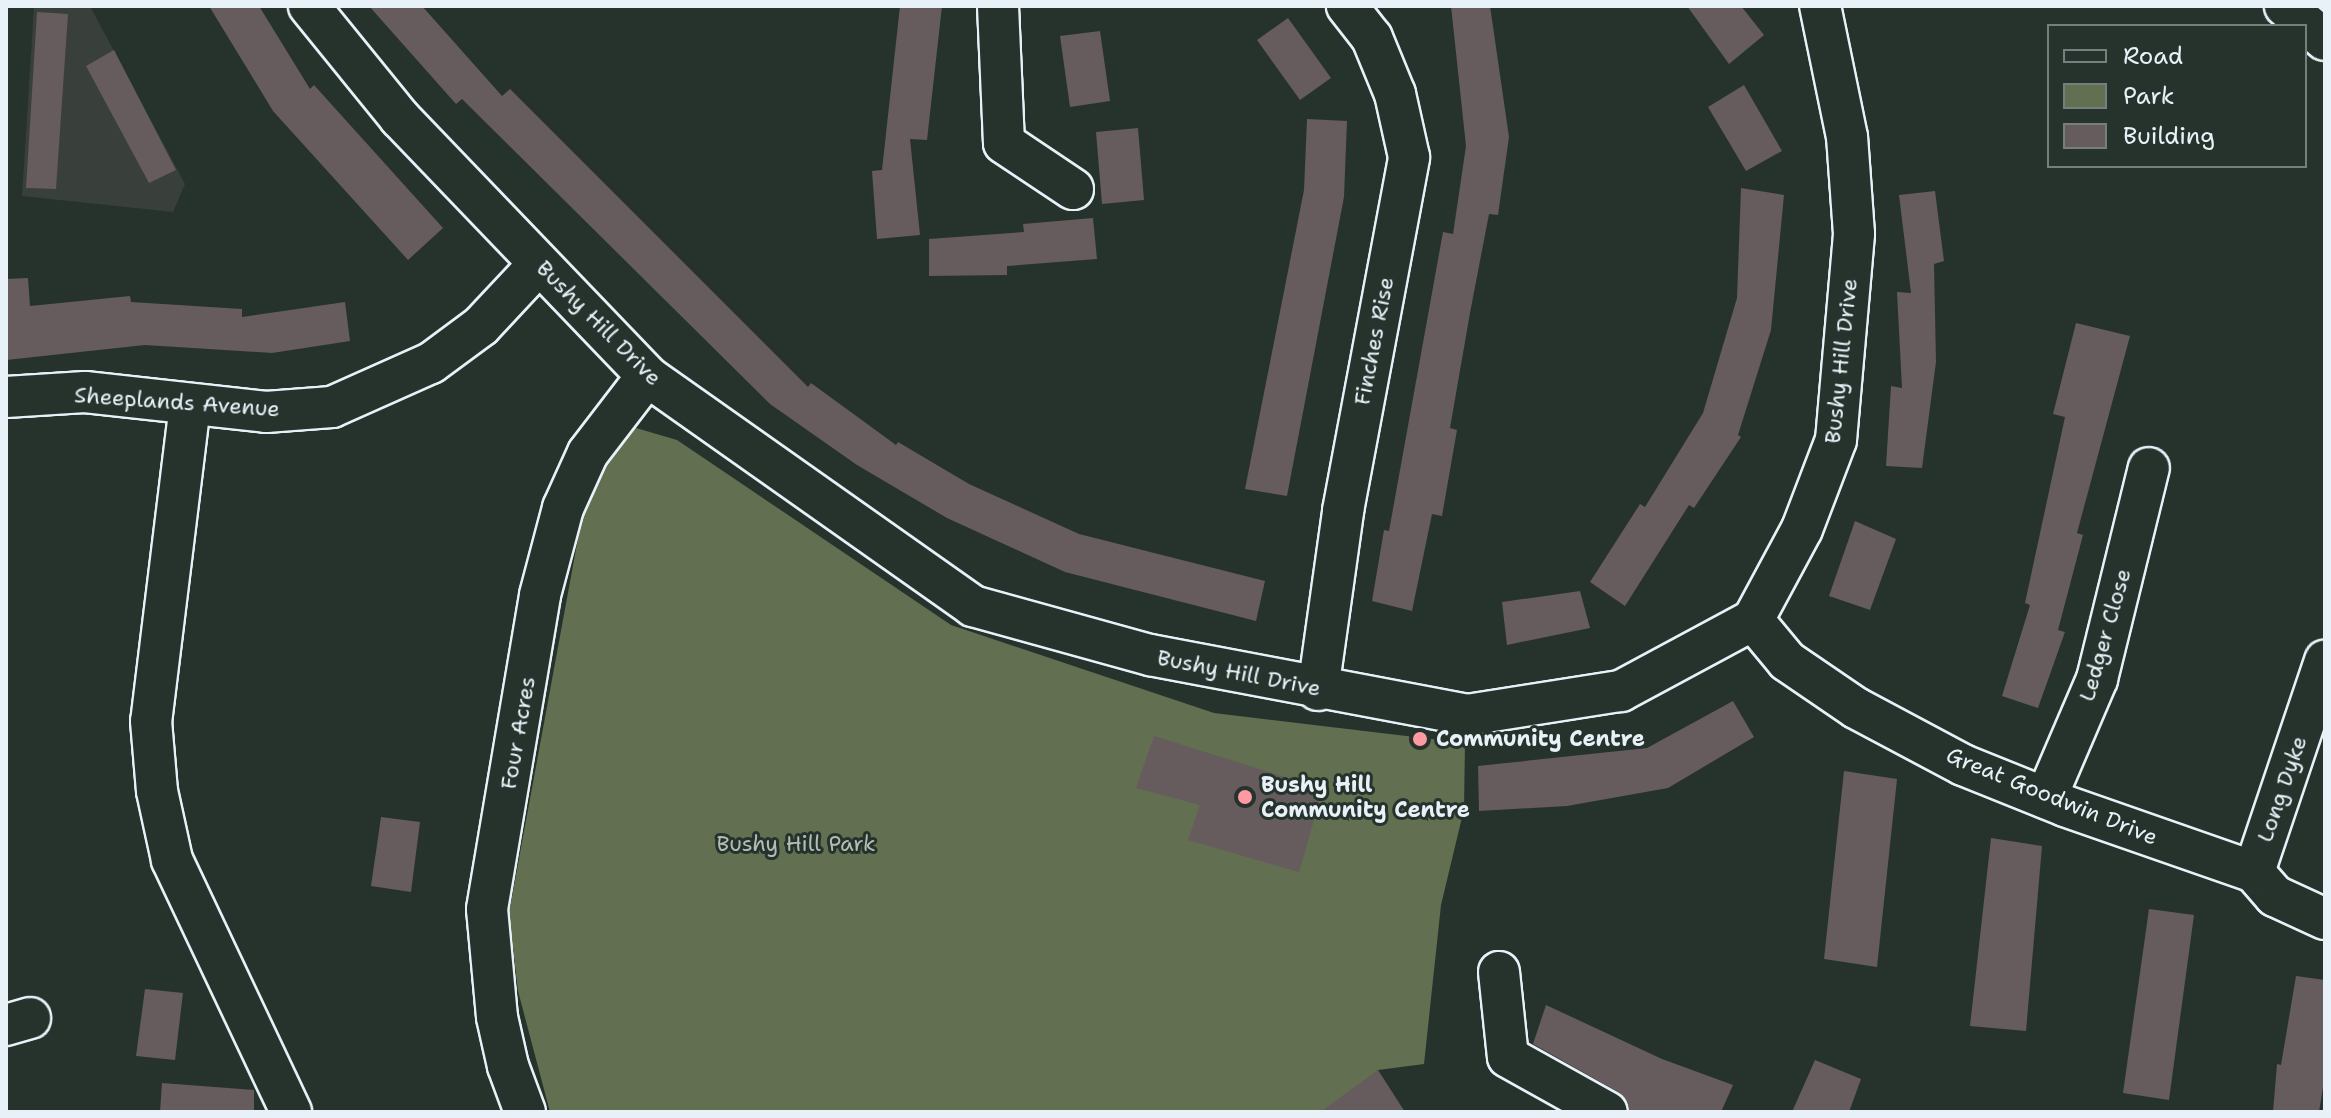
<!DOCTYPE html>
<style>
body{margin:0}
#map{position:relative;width:2331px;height:1118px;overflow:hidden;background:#26332d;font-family:"Shantell Sans",sans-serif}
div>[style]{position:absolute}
.built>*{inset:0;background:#393f3b}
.green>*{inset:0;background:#627051}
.building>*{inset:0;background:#665b5d}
.roads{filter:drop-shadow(2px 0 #e8f1f8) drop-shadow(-2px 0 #e8f1f8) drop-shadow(0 2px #e8f1f8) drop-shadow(0 -2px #e8f1f8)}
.street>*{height:40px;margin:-20px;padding:0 20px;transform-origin:20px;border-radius:20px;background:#26332d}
.dots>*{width:22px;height:22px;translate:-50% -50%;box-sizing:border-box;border:4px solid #26332d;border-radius:50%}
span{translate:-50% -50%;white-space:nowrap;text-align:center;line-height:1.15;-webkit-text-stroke:6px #26332d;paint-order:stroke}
.street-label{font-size:22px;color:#e8f1f8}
.poi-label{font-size:22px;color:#e8f1f8;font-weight:700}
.left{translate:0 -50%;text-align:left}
.park-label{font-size:22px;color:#b2bdb5}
.frame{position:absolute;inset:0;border:8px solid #e8f1f8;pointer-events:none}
.legend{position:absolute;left:2047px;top:24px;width:260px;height:144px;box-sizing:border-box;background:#26332d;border:2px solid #747f7e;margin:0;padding:10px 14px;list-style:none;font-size:24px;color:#e8f1f8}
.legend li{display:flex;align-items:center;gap:16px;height:40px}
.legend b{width:40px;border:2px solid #747f7e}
</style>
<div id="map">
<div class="built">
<div style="clip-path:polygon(34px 6px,90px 6px,185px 184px,173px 212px,22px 196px)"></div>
</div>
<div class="green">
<div style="clip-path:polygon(636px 428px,677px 440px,951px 625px,1214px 713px,1465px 743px,1464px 809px,1441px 905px,1424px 1064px,1378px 1070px,1345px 1112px,550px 1112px,518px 991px,509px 913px,586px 495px,604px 457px)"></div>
</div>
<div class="building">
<div style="clip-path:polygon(209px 6px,259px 6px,310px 89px,314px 85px,443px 228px,408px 260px,273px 111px)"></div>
<div style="clip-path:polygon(369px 6px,422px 6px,502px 96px,510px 89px,808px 387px,811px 383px,896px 445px,898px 442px,969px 484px,1079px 534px,1265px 581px,1256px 621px,1065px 572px,947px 518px,857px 465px,770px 404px,462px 99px,456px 104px)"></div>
<div style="clip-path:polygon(900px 6px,942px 6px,927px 140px,910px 139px,920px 235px,877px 239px,872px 171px,882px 170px)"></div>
<div style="clip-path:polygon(1451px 6px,1490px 6px,1509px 137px,1498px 215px,1489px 214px,1470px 313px,1450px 428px,1457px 430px,1442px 516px,1432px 514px,1412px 611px,1372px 601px,1384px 530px,1389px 531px,1443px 232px,1453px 234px,1466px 146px)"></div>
<div style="clip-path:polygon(1687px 6px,1741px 6px,1764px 35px,1729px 64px)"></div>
<div style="clip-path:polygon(37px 12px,68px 14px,56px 189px,26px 188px)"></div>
<div style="clip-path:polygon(1288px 18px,1331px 78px,1300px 100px,1257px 40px)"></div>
<div style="clip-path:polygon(1100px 31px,1110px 101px,1070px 107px,1060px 36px)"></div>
<div style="clip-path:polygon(114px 50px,176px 170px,149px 183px,86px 66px)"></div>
<div style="clip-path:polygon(1744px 85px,1782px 151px,1746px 171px,1708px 107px)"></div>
<div style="clip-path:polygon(1307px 119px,1347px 121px,1344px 197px,1287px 496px,1245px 489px,1304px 190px)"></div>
<div style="clip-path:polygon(1138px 128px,1144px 200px,1102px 204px,1096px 132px)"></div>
<div style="clip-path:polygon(1741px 188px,1784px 195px,1771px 330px,1738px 435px,1741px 437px,1694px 508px,1689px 505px,1625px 606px,1590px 582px,1640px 504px,1645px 507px,1703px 413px,1737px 298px)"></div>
<div style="clip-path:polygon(1935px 191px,1944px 261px,1934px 264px,1936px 362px,1922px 468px,1886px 466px,1891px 386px,1902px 388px,1897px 292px,1911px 293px,1899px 195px)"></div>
<div style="clip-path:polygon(1093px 218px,1097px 259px,1007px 266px,1007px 275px,929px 276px,929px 239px,1024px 232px,1023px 224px)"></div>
<div style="clip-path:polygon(28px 278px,30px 306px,130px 296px,131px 302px,242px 309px,242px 317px,345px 302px,350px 341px,272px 353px,145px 345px,6px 360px,6px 279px)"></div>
<div style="clip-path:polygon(2076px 323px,2130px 336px,2077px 533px,2083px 535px,2058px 630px,2065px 632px,2038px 708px,2002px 696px,2030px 605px,2025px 603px,2065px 417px,2053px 414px)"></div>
<div style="clip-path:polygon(1855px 521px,1896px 539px,1870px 610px,1829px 596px)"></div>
<div style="clip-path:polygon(1580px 591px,1590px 628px,1507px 645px,1502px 602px)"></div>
<div style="clip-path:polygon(1733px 701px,1754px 737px,1668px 788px,1567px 806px,1479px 811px,1478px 766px,1647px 748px)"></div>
<div style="clip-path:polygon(1154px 736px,1323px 789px,1299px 872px,1188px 840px,1200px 805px,1136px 788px)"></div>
<div style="clip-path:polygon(1844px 771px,1897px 779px,1877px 967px,1824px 959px)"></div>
<div style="clip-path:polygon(381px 817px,420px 822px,411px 892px,371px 886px)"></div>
<div style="clip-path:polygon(1991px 838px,2042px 846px,2026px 1031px,1970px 1026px)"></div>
<div style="clip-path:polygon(2149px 909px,2194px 915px,2169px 1100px,2123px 1093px)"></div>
<div style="clip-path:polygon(2296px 976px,2325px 980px,2325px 1075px,2319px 1112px,2273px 1112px,2277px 1064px,2281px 1065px)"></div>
<div style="clip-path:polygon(145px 989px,183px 993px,175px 1060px,136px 1056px)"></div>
<div style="clip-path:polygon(1546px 1005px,1662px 1059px,1733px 1085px,1721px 1112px,1630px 1112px,1627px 1101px,1618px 1092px,1533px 1044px)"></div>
<div style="clip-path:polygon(1815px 1060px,1861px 1079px,1849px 1112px,1792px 1112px)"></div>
<div style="clip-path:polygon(1378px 1070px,1405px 1112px,1320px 1112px)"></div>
<div style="clip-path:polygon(162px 1083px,254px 1090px,254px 1112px,160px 1112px)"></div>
</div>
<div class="roads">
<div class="street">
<div style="left:309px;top:6px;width:144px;rotate:50.9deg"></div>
<div style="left:400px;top:118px;width:357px;rotate:46.2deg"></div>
<div style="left:647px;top:376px;width:399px;rotate:35.2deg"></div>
<div style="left:973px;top:606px;width:184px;rotate:15.5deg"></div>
<div style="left:1150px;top:655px;width:323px;rotate:10.7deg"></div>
<div style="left:1467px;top:715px;width:156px;rotate:-8.9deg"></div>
<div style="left:1621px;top:691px;width:150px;rotate:-28.3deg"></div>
<div style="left:1753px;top:620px;width:103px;rotate:-61.7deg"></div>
<div style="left:1802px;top:529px;width:95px;rotate:-69.1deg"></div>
<div style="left:1836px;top:440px;width:207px;rotate:-85deg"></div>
<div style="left:1854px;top:234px;width:97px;rotate:-94.1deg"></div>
<div style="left:1847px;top:137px;width:134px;rotate:-101.6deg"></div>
<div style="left:998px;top:6px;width:137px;rotate:87.5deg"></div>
<div style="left:1004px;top:143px;width:83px;rotate:33.7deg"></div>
<div style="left:2285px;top:6px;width:52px;rotate:40.4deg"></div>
<div style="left:6px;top:397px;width:79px;rotate:-3.6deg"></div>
<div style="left:85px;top:392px;width:182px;rotate:6.3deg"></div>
<div style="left:266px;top:412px;width:66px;rotate:-4.3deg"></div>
<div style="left:332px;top:407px;width:108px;rotate:-24deg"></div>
<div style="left:431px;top:363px;width:62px;rotate:-36.5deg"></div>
<div style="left:481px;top:326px;width:85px;rotate:-46.9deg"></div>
<div style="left:190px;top:405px;width:318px;rotate:97deg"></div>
<div style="left:151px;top:721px;width:70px;rotate:85.1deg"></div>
<div style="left:157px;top:791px;width:71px;rotate:77.7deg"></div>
<div style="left:172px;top:860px;width:279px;rotate:64.7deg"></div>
<div style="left:1753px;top:620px;width:53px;rotate:50.3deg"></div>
<div style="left:1787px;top:661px;width:83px;rotate:34.3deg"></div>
<div style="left:1856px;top:708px;width:121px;rotate:28deg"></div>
<div style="left:1963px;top:765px;width:110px;rotate:21.9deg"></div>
<div style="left:2065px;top:806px;width:200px;rotate:19.2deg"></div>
<div style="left:2254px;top:872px;width:32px;rotate:49deg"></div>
<div style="left:2275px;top:896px;width:55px;rotate:24.7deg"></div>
<div style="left:1318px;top:690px;width:181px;rotate:-82deg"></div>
<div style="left:1343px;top:511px;width:360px;rotate:-79.4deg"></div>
<div style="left:1409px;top:157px;width:65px;rotate:-102.5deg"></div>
<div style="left:1395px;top:94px;width:61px;rotate:-112.3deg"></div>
<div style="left:1372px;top:38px;width:41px;rotate:-128deg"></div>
<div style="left:2046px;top:798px;width:129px;rotate:-66.8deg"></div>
<div style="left:2097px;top:679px;width:217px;rotate:-76.2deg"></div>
<div style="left:2254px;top:872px;width:223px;rotate:-71.4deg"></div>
<div style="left:1499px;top:972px;width:85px;rotate:84deg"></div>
<div style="left:1508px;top:1057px;width:113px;rotate:29.1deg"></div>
<div style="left:6px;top:1025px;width:25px;rotate:-16deg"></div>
<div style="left:525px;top:1112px;width:49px;rotate:-110.3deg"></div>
<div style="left:508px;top:1066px;width:50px;rotate:-102.7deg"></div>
<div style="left:497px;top:1017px;width:108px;rotate:-95.3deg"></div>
<div style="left:487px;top:909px;width:318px;rotate:-80.4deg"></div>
<div style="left:540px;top:595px;width:90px;rotate:-75.2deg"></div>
<div style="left:563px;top:508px;width:60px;rotate:-65.6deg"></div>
<div style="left:588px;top:453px;width:97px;rotate:-52.5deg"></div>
</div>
</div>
<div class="dots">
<div style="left:1420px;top:739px;background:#ff9aa2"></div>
<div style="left:1245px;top:797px;background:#ff9aa2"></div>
</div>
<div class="street-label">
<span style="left:599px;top:323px;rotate:45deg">Bushy Hill Drive</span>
<span style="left:1374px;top:341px;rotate:-79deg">Finches Rise</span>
<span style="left:1841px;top:361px;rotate:-84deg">Bushy Hill Drive</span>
<span style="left:177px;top:402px;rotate:4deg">Sheeplands Avenue</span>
<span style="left:2105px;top:635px;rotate:-74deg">Ledger Close</span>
<span style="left:1239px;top:673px;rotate:11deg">Bushy Hill Drive</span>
<span style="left:518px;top:733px;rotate:-80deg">Four Acres</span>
<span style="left:2282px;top:789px;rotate:-71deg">Long Dyke</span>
<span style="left:2052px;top:796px;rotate:22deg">Great Goodwin Drive</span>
</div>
<div class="poi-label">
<span class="left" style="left:1436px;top:739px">Community Centre</span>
<span class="left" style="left:1261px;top:797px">Bushy Hill<br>Community Centre</span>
</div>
<div class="park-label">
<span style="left:796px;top:844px">Bushy Hill Park</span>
</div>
<div class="frame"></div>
<ul class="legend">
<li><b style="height:10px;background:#26332d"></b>Road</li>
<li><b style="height:22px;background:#627051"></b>Park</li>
<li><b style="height:22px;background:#665b5d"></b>Building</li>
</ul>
</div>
